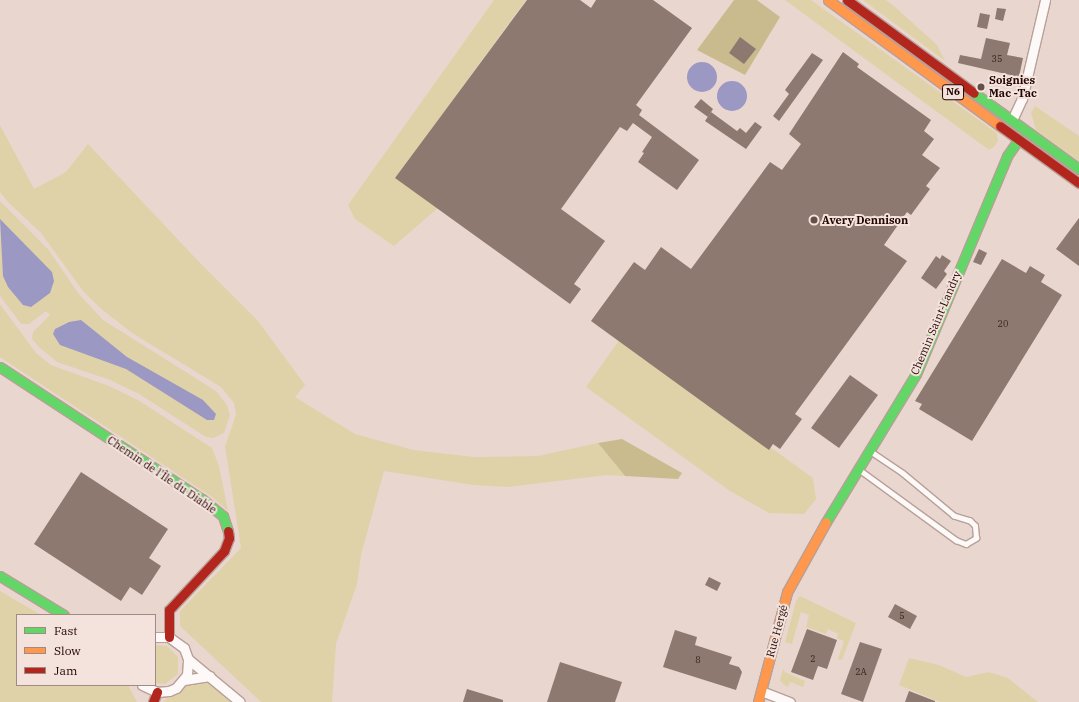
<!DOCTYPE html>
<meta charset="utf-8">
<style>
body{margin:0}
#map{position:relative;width:1079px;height:702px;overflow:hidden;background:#e9d6cf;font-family:"IBM Plex Serif",serif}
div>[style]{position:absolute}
.green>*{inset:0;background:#e0d2a8}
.forest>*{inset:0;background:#cabb8e}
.water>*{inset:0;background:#9b98c4}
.round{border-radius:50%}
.building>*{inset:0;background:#8e7970}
.roads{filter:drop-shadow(1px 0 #b8a097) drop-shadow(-1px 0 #b8a097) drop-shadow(0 1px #b8a097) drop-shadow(0 -1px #b8a097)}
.lane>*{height:4.5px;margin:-2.25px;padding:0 2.25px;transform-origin:2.25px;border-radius:2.25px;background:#fcf9f8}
.street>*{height:9px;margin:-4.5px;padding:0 4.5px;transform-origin:4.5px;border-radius:4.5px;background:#fcf9f8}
.fast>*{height:9px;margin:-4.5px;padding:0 4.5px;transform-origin:4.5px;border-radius:4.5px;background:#63d668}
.slow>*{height:9px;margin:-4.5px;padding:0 4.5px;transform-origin:4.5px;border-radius:4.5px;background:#ff974d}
.jam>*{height:9px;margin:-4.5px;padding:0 4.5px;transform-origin:4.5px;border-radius:4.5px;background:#b3261e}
.dots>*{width:11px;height:11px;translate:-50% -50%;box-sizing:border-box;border:2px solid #f4e2dc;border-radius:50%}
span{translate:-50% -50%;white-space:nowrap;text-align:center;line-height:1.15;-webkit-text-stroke:4px #f4e2dc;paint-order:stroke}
.number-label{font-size:9px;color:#3d221c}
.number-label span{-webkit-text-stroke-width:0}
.shield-label span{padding:1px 3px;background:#f4e2dc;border:1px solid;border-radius:3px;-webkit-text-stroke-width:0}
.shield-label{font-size:10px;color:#220500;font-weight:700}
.poi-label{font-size:11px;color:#220500;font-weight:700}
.left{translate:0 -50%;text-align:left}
.street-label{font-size:11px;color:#220500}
.legend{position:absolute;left:16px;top:614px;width:140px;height:72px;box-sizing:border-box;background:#f4e2dc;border:1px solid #a08a84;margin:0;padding:5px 7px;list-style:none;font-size:12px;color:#220500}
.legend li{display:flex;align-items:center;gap:8px;height:20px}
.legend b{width:20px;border:1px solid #a08a84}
</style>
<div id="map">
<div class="green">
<div style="clip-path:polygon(494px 0,526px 0,397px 176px,439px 207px,394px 246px,355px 219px,348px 205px)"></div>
<div style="clip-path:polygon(785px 0,811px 0,997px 133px,998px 141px,995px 146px,989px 150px)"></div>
<div style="clip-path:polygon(863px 0,886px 0,894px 6px,937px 45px,945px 61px)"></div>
<div style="clip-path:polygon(1035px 106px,1079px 136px,1079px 161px,1036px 130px,1031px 113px)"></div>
<div style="clip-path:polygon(0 125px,34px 189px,66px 172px,88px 144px,200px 263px,258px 321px,305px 385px,295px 397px,355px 434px,413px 450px,475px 457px,538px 456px,598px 443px,625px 476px,607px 475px,508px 487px,473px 485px,384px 471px,361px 555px,357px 584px,336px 644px,332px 702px,261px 702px,180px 626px,180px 611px,241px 548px,225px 446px,236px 415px,234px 403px,221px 387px,132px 333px,99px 307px,83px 291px,41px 233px,8px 202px,0 192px)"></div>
<div style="clip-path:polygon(0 201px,48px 249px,78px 293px,103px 320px,216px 391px,227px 405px,230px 415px,224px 433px,213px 438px,206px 437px,139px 394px,110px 380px,57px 362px,40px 348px,32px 339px,33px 332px,50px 315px,46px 311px,29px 324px,21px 324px,0 296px)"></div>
<div style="clip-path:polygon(0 304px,36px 353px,51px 365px,109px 386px,138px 400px,212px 448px,219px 466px,228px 511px,212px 497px,0 357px)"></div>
<div style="clip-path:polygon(620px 339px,813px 478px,816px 499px,804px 514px,769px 513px,730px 491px,586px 387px)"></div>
<div style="clip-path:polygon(0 591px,41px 615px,17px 615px,17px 685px,128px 685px,137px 702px,0 702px)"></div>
<div style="clip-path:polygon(800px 596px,856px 623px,842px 660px,838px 659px,844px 641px,837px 638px,838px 634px,828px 629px,826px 634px,806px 627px,809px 615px,801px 612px,792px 644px,785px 642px,796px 601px)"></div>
<div style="clip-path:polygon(155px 645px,167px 646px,178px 657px,178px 674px,165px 684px,155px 683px)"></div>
<div style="clip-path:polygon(909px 658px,939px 665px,966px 677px,989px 672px,1008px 678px,1038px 702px,940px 702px,899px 685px)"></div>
<div style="clip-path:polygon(783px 669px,785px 672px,805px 681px,803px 687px,790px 682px,788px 687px,783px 684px,780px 680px)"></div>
<div style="clip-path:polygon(198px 681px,209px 683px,230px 702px,162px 702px,187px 685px)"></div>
</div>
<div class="forest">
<div style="clip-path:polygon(734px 0,757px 0,780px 17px,745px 75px,697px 50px)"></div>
<div style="clip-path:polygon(622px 439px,682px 473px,678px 479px,625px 476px,598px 443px)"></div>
</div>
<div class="water">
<div class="round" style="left:687px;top:62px;width:30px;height:30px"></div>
<div class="round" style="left:717px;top:81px;width:30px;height:30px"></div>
<div style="clip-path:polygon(0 219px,52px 272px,54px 281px,50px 293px,31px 307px,23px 305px,8px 287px,3px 276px)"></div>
<div style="clip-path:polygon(81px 320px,127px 357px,203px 400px,216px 414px,214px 420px,207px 420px,126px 369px,60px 345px,53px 334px,55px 329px,69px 322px)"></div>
</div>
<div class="building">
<div style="clip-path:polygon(527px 0,580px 0,591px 8px,596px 0,653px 0,692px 28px,636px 105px,642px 110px,639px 115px,699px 160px,677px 190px,638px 162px,644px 153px,642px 152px,652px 137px,633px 123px,627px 131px,620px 127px,561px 209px,605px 241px,574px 284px,581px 289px,570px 304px,395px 178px)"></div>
<div style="clip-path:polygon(997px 8px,1006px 9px,1003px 21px,995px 19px)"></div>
<div style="clip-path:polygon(980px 13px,990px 15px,987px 29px,977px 27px)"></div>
<div style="clip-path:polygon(740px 37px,756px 49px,744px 64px,729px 53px)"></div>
<div style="clip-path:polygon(986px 38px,1010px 43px,1007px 55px,1023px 58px,1019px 77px,958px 63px,960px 55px,981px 59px)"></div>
<div style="clip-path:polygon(843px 52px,859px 64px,857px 67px,931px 120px,924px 131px,934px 139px,922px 155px,940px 168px,926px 186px,930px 189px,911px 215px,907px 212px,884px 245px,907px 261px,795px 414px,802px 419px,780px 449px,773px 444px,769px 450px,591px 321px,634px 262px,645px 270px,661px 247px,691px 269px,770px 162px,782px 170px,801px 144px,789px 134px)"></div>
<div style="clip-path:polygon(812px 53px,823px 60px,779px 121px,773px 116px,789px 94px,785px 90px)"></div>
<div style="clip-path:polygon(701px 99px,713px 109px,708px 117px,694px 107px)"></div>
<div style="clip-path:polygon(711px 112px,737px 131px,740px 128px,746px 133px,755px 122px,762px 127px,746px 149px,705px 121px)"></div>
<div style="clip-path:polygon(1079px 218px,1079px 266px,1056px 249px)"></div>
<div style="clip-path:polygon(979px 249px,987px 253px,981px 265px,973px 262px)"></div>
<div style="clip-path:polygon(942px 255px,951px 261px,944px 271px,947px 274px,936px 289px,921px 278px,936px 256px,940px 259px)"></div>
<div style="clip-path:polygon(1002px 259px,1026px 273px,1030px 266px,1045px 275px,1041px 282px,1062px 295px,972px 441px,919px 409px,922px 404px,915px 401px)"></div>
<div style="clip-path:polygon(850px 375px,878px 395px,839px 448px,811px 428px)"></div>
<div style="clip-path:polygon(81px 472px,168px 529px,149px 558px,161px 566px,142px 595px,130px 587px,121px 601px,34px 544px)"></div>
<div style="clip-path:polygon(709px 577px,721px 583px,717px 591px,705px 585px)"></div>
<div style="clip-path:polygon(895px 604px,917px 616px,910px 629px,888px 617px)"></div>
<div style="clip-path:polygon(807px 629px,837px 640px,827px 669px,818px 666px,813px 680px,791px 672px)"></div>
<div style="clip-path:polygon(675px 630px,697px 637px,695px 645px,732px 657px,729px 664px,739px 667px,742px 672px,736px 690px,663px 667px)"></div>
<div style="clip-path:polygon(860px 642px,882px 649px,863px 702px,841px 694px)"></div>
<div style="clip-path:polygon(560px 662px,622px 682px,615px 702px,547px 702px)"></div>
<div style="clip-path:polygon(467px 689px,503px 700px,503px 702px,463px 702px)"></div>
<div style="clip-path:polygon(909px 691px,935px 701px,935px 702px,905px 702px)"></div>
</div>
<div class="roads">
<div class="lane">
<div style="left:860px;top:470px;width:119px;rotate:36.1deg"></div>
<div style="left:956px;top:540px;width:11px;rotate:22deg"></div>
<div style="left:966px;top:544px;width:12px;rotate:-31deg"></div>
<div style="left:976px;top:538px;width:12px;rotate:-95deg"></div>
<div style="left:975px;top:526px;width:7px;rotate:-135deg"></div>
<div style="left:970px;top:521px;width:17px;rotate:-163deg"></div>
<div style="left:954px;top:516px;width:67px;rotate:-140.4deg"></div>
<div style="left:902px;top:473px;width:40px;rotate:-146deg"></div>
</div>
<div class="street">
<div style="left:1012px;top:120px;width:23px;rotate:-65deg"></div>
<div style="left:1022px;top:99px;width:102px;rotate:-76.9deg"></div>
<div style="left:188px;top:659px;width:67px;rotate:39.6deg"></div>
<div style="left:184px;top:680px;width:26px;rotate:-9deg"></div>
<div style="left:142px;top:685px;width:17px;rotate:25deg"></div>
<div style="left:157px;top:692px;width:12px;rotate:-5deg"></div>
<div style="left:169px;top:691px;width:8px;rotate:-23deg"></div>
<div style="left:176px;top:688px;width:17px;rotate:-50deg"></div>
<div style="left:187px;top:675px;width:16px;rotate:-86deg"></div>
<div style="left:188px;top:659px;width:12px;rotate:-110deg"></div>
<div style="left:184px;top:648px;width:19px;rotate:-144deg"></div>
<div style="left:169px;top:637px;width:14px;rotate:180deg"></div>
<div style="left:761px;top:691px;width:31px;rotate:21deg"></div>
</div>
<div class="fast">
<div style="left:974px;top:93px;width:130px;rotate:35.9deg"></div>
<div style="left:0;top:367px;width:241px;rotate:33.2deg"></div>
<div style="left:202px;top:499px;width:27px;rotate:39deg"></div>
<div style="left:223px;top:516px;width:16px;rotate:72deg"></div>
<div style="left:826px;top:522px;width:173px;rotate:-58.7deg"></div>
<div style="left:916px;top:374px;width:236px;rotate:-67.3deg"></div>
<div style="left:1007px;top:156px;width:21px;rotate:-55deg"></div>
<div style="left:0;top:576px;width:75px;rotate:31.4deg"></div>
</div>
<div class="slow">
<div style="left:828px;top:0;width:213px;rotate:36.2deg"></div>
<div style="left:758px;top:702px;width:114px;rotate:-75.2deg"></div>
<div style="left:787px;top:592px;width:80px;rotate:-60.9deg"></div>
</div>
<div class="jam">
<div style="left:847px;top:0;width:157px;rotate:36.2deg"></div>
<div style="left:1000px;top:126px;width:97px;rotate:35.8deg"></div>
<div style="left:169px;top:637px;width:27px;rotate:-90deg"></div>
<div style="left:169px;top:610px;width:81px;rotate:-47deg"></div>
<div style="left:224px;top:551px;width:14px;rotate:-69deg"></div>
<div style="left:229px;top:538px;width:7px;rotate:-98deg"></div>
<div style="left:153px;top:702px;width:11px;rotate:-68deg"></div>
</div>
</div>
<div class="dots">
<div style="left:981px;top:87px;background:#684e48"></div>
<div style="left:814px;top:220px;background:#684e48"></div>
</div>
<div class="number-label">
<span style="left:997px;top:59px">35</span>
<span style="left:1003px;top:324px">20</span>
<span style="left:902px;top:616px">5</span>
<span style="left:813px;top:659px">2</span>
<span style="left:698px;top:660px">8</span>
<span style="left:861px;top:672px">2A</span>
</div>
<div class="shield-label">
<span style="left:953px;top:92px">N6</span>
</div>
<div class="poi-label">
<span class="left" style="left:989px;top:87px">Soignies<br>Mac -Tac</span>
<span class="left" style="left:822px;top:220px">Avery Dennison</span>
</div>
<div class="street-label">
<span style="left:936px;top:323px;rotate:-67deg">Chemin Saint-Landry</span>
<span style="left:162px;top:475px;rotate:34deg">Chemin de l'Île du Diable</span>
<span style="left:777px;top:631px;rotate:-75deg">Rue Hergé</span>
</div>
<ul class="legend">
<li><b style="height:5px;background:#63d668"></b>Fast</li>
<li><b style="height:5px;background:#ff974d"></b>Slow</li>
<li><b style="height:5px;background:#b3261e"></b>Jam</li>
</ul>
</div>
